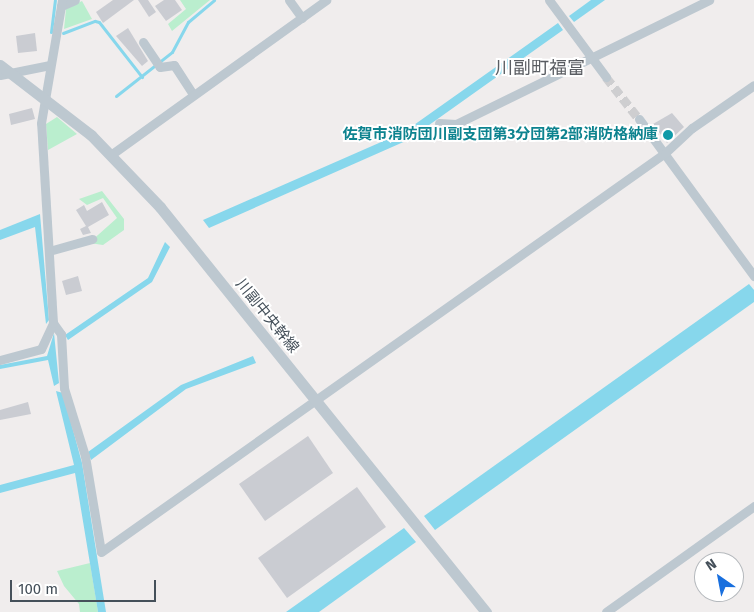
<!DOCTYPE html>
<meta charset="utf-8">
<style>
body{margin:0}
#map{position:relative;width:754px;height:612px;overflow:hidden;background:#f0eded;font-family:"Fira Sans","Noto Sans JP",sans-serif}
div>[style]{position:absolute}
.green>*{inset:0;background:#baeece}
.water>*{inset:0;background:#87d7ec}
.stream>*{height:3px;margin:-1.5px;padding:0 1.5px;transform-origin:1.5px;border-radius:1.5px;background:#87d7ec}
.building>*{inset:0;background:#caccd2}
.minor-tunnel>*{height:9px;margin-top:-4.5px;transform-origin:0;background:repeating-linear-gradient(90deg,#ceced0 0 9px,transparent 0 13.5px)}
.minor>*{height:9px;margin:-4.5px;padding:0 4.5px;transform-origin:4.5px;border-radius:4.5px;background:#bdc8d0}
.tertiary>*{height:11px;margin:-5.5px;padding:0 5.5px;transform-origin:5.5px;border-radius:5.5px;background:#bdc8d0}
.dots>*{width:14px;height:14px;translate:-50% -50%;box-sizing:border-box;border:2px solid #fff;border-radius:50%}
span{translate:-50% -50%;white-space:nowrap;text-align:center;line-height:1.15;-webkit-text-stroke:4px #fff;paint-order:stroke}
.culture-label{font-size:15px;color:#0d838f;font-weight:700}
.right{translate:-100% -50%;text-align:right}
.street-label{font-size:15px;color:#45505a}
.quarter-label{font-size:18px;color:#5a5d62}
.north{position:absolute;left:694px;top:552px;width:50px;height:50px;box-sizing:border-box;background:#fff;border:1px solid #b5b9bd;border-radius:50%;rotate:327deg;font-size:14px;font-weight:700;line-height:20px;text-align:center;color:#45505a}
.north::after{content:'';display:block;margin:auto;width:18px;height:22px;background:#186fde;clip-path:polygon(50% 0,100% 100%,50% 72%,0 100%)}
.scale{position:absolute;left:10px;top:580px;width:146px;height:22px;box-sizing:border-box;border:2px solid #45505a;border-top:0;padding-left:6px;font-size:15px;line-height:18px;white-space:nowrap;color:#45505a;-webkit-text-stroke:4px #fff;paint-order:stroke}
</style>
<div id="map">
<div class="green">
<div style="clip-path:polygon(180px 0,210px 0,172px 31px,168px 24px,186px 9px)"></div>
<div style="clip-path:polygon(82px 1px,92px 19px,64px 29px,66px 9px)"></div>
<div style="clip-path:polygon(57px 117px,77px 134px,48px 150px,46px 124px)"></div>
<div style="clip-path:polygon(102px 191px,124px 219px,124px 230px,103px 245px,89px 243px,117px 218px,103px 198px,87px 205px,79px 199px)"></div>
<div style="clip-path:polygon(90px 563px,98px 612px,80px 612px,79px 604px,64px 586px,57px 571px)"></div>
</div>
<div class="water">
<div style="clip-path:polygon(591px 0,605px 0,574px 22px,569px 16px)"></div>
<div style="clip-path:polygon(558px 23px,563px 30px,408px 140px,209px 228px,203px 220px,404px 132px)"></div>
<div style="clip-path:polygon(40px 214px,49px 320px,46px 324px,35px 227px,0 240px,0 230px)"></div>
<div style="clip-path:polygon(165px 242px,170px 247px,152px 282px,68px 340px,65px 335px,148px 278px)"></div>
<div style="clip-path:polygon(749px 284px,754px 290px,754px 302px,435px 530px,424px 516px)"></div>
<div style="clip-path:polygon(54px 333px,59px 383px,54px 386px,48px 360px,0 369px,0 365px,47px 356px)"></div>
<div style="clip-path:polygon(253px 356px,256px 363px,186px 389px,91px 460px,88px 452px,181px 385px)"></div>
<div style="clip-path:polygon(56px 391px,63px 393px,82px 463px,106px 612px,98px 612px,75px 473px,0 493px,0 485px,74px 465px)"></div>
<div style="clip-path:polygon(404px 528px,416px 542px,319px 612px,286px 612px)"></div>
</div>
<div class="stream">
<div style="left:51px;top:32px;width:32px;rotate:-83deg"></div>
<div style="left:63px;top:33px;width:34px;rotate:-21deg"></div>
<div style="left:95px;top:21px;width:4px;rotate:14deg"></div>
<div style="left:99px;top:22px;width:70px;rotate:52deg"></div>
<div style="left:116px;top:96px;width:71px;rotate:-38.2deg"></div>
<div style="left:172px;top:52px;width:34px;rotate:-62deg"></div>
<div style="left:188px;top:22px;width:34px;rotate:-40deg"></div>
</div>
<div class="building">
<div style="clip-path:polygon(113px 0,134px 0,103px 23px,96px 12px)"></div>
<div style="clip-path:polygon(138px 0,148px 0,156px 12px,149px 17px)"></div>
<div style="clip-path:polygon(164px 0,175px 0,182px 10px,166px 21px,155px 6px)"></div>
<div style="clip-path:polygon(128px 28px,148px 61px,142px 66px,116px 36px)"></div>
<div style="clip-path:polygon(35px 33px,37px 51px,18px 53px,16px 36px)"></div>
<div style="clip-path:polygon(32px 108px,35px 119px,11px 125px,9px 114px)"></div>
<div style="clip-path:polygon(672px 113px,684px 127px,667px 143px,653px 124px)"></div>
<div style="clip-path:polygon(102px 202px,109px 215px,88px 227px,91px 233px,83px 235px,80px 229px,86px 226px,76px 210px,84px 205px,87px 211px)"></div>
<div style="clip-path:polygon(78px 276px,82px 291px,66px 295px,62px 281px)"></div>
<div style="clip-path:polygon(28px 402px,31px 414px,0 420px,0 410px)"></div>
<div style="clip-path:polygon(308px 436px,333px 473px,265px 521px,239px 484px)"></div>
<div style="clip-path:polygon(357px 487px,386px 527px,287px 598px,258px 558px)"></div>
</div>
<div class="minor-tunnel">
<div style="left:606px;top:77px;width:53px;rotate:51.8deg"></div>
</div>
<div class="minor">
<div style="left:289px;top:0;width:22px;rotate:54deg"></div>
<div style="left:549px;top:0;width:96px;rotate:53.5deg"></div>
<div style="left:61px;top:6px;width:15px;rotate:-23deg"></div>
<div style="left:143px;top:42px;width:30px;rotate:56deg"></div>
<div style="left:160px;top:67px;width:14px;rotate:-8deg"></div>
<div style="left:174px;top:65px;width:35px;rotate:57deg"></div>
<div style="left:0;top:75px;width:51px;rotate:-11.3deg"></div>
<div style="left:639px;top:119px;width:195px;rotate:53.8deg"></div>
<div style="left:439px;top:123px;width:17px;rotate:3deg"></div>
<div style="left:456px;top:124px;width:282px;rotate:-26.1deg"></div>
<div style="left:112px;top:154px;width:264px;rotate:-35.7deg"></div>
<div style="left:49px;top:251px;width:45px;rotate:-15.6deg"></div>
<div style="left:53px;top:323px;width:14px;rotate:54deg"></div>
<div style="left:61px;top:334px;width:54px;rotate:86.8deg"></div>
<div style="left:64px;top:388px;width:71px;rotate:72.8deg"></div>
<div style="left:85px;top:456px;width:97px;rotate:80.5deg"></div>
<div style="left:101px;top:552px;width:691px;rotate:-35.28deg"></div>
<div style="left:665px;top:153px;width:37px;rotate:-43deg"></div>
<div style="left:692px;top:128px;width:75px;rotate:-34.7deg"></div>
<div style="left:0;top:360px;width:42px;rotate:-15deg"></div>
<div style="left:41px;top:349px;width:29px;rotate:-65deg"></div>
<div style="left:53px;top:323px;width:200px;rotate:-93.4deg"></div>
<div style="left:41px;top:123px;width:125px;rotate:-80.3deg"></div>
<div style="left:606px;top:612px;width:182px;rotate:-35.6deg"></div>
</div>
<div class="tertiary">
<div style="left:0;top:65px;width:115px;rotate:37.6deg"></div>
<div style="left:91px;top:135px;width:100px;rotate:46.2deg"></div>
<div style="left:160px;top:207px;width:520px;rotate:51.17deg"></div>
</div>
<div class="dots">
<div style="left:668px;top:135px;background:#0f9aa8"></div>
</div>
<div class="culture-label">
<span class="right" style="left:658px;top:135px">佐賀市消防団川副支団第3分団第2部消防格納庫</span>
</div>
<div class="street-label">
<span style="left:267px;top:316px;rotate:51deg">川副中央幹線</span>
</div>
<div class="quarter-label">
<span style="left:540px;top:68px">川副町福富</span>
</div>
<div class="north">N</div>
<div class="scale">100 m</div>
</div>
